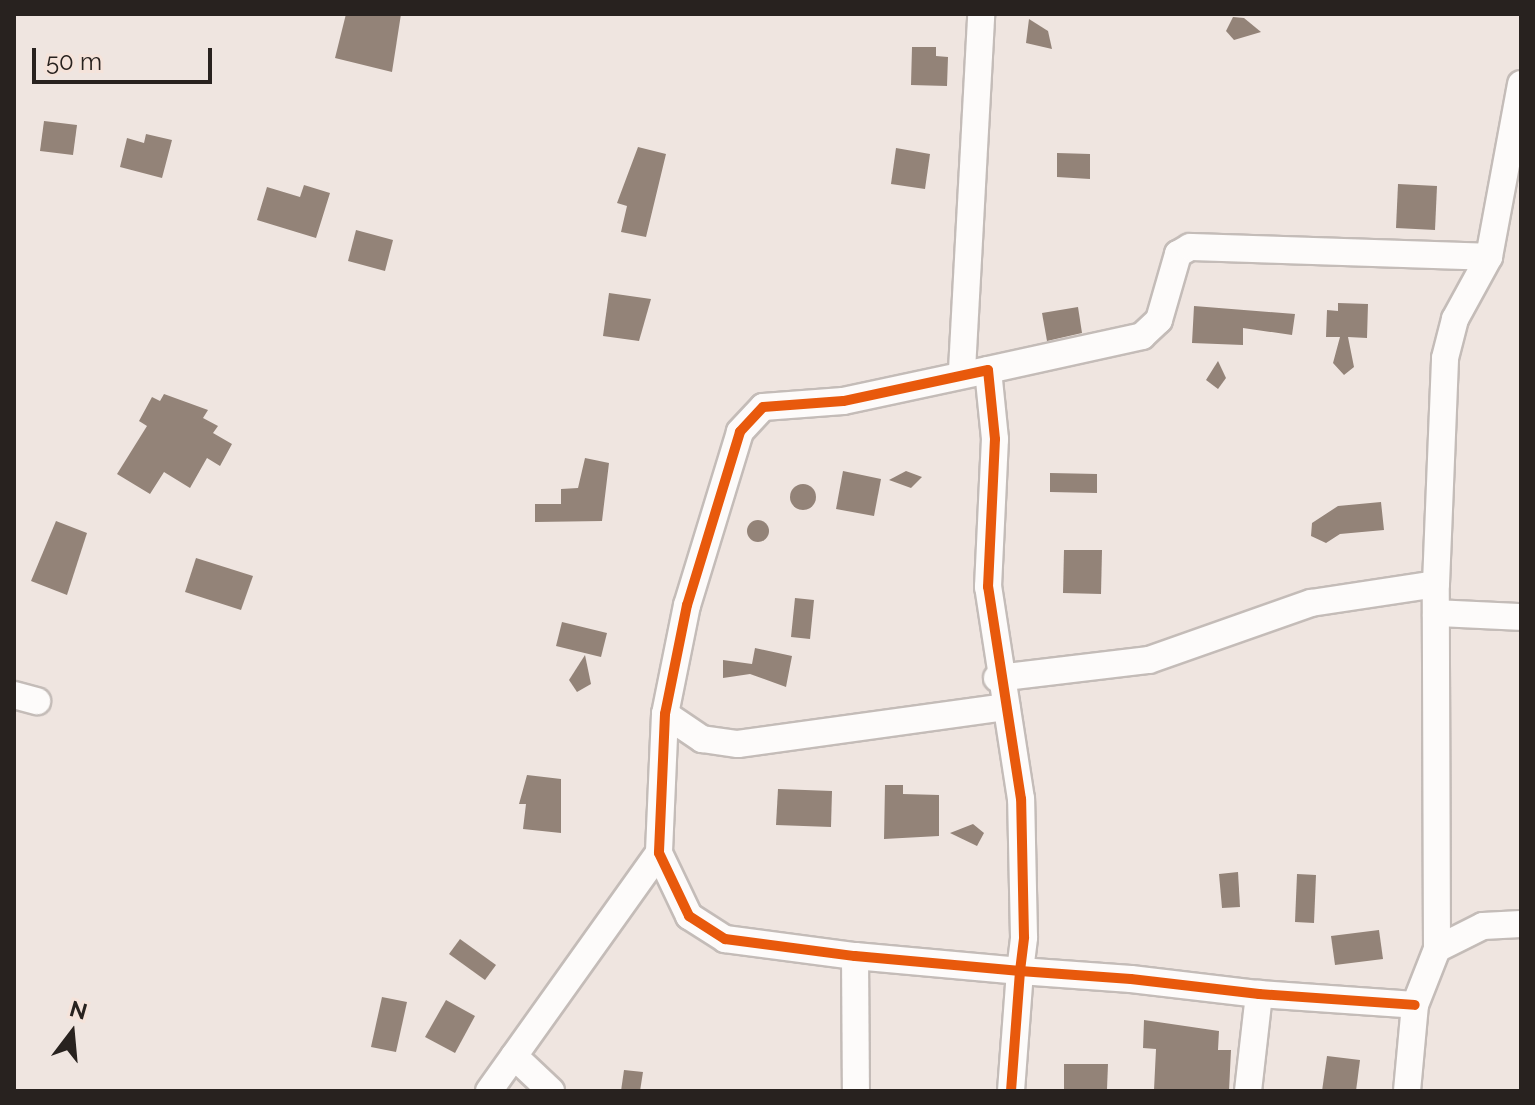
<!DOCTYPE html>
<style>
body{margin:0}
#map{position:relative;width:1535px;height:1105px;overflow:hidden;background:#efe5e0;font-family:Raleway,sans-serif}
div>[style]{position:absolute}
.building>*{inset:0;background:#938378}
.round{border-radius:50%}
.roads{filter:drop-shadow(2px 0 #c4bcb8) drop-shadow(-2px 0 #c4bcb8) drop-shadow(0 2px #c4bcb8) drop-shadow(0 -2px #c4bcb8)}
.street>*{height:26px;margin:-13px;padding:0 13px;transform-origin:13px;border-radius:13px;background:#fdfbfa}
.cycleway>*{height:10px;margin:-5px;padding:0 5px;transform-origin:5px;border-radius:5px;background:#e8590c}
span{translate:-50% -50%;white-space:nowrap;text-align:center;line-height:1.15;-webkit-text-stroke:8px #f5e3da;paint-order:stroke}
.frame{position:absolute;inset:0;border:16px solid #28221f;pointer-events:none}
.north{position:absolute;left:32px;top:993px;width:80px;height:80px;-webkit-text-stroke:6px #f5e3da;paint-order:stroke;rotate:16deg;font-size:22px;font-weight:700;line-height:32px;text-align:center;color:#28221f}
.north::after{content:'';display:block;margin:auto;width:28px;height:36px;background:#28221f;clip-path:polygon(50% 0,100% 100%,50% 72%,0 100%)}
.scale{position:absolute;left:32px;top:48px;width:180px;height:36px;box-sizing:border-box;border:4px solid #28221f;border-top:0;padding-left:10px;font-size:24px;line-height:28px;white-space:nowrap;color:#28221f;-webkit-text-stroke:6px #f5e3da;paint-order:stroke}
</style>
<div id="map">
<div class="building">
<div style="clip-path:polygon(346px 14px,401px 14px,392px 72px,335px 58px)"></div>
<div style="clip-path:polygon(1233px 17px,1244px 18px,1261px 32px,1234px 40px,1226px 31px)"></div>
<div style="clip-path:polygon(1029px 19px,1048px 31px,1052px 49px,1026px 43px)"></div>
<div style="clip-path:polygon(912px 47px,936px 47px,936px 56px,948px 57px,947px 86px,911px 85px)"></div>
<div style="clip-path:polygon(44px 121px,77px 125px,73px 155px,40px 151px)"></div>
<div style="clip-path:polygon(146px 134px,172px 140px,162px 178px,120px 167px,127px 138px,144px 143px)"></div>
<div style="clip-path:polygon(638px 147px,666px 154px,646px 237px,621px 232px,627px 206px,617px 203px)"></div>
<div style="clip-path:polygon(896px 148px,930px 154px,925px 189px,891px 184px)"></div>
<div style="clip-path:polygon(1057px 153px,1090px 154px,1090px 179px,1057px 177px)"></div>
<div style="clip-path:polygon(1398px 184px,1437px 186px,1435px 230px,1396px 228px)"></div>
<div style="clip-path:polygon(304px 185px,330px 193px,316px 238px,257px 220px,267px 187px,300px 197px)"></div>
<div style="clip-path:polygon(356px 230px,393px 240px,385px 271px,348px 261px)"></div>
<div style="clip-path:polygon(609px 293px,651px 299px,639px 341px,603px 336px)"></div>
<div style="clip-path:polygon(1338px 303px,1368px 304px,1367px 338px,1348px 337px,1354px 367px,1344px 375px,1333px 363px,1340px 337px,1326px 337px,1327px 310px,1338px 311px)"></div>
<div style="clip-path:polygon(1194px 306px,1295px 314px,1292px 335px,1243px 328px,1243px 345px,1192px 343px)"></div>
<div style="clip-path:polygon(1078px 307px,1082px 333px,1047px 341px,1042px 313px)"></div>
<div style="clip-path:polygon(1218px 361px,1226px 378px,1218px 389px,1206px 380px)"></div>
<div style="clip-path:polygon(164px 394px,208px 410px,203px 418px,218px 426px,213px 433px,232px 444px,220px 466px,207px 458px,190px 488px,164px 472px,150px 494px,117px 474px,147px 426px,139px 421px,152px 397px,160px 401px)"></div>
<div style="clip-path:polygon(585px 458px,609px 463px,602px 521px,535px 522px,535px 504px,561px 504px,561px 489px,578px 488px)"></div>
<div style="clip-path:polygon(843px 471px,881px 479px,874px 516px,836px 509px)"></div>
<div style="clip-path:polygon(906px 471px,922px 477px,911px 488px,889px 480px)"></div>
<div style="clip-path:polygon(1050px 473px,1097px 474px,1097px 493px,1050px 492px)"></div>
<div class="round" style="left:790px;top:484px;width:26px;height:26px"></div>
<div style="clip-path:polygon(1381px 502px,1384px 530px,1340px 534px,1326px 543px,1311px 536px,1312px 523px,1338px 506px)"></div>
<div class="round" style="left:747px;top:520px;width:22px;height:22px"></div>
<div style="clip-path:polygon(56px 521px,87px 533px,67px 595px,31px 581px)"></div>
<div style="clip-path:polygon(1064px 550px,1102px 550px,1101px 594px,1063px 593px)"></div>
<div style="clip-path:polygon(196px 558px,253px 576px,241px 610px,185px 592px)"></div>
<div style="clip-path:polygon(795px 598px,814px 600px,810px 639px,791px 637px)"></div>
<div style="clip-path:polygon(562px 622px,607px 633px,601px 657px,556px 646px)"></div>
<div style="clip-path:polygon(755px 648px,792px 656px,786px 687px,750px 674px,723px 678px,723px 660px,752px 664px)"></div>
<div style="clip-path:polygon(585px 655px,591px 684px,577px 692px,569px 680px)"></div>
<div style="clip-path:polygon(527px 775px,561px 779px,561px 833px,523px 829px,526px 804px,519px 804px)"></div>
<div style="clip-path:polygon(885px 785px,903px 785px,903px 794px,939px 795px,939px 836px,884px 839px)"></div>
<div style="clip-path:polygon(778px 789px,832px 791px,831px 827px,776px 825px)"></div>
<div style="clip-path:polygon(973px 824px,984px 833px,977px 846px,950px 833px)"></div>
<div style="clip-path:polygon(1238px 872px,1240px 907px,1222px 908px,1219px 874px)"></div>
<div style="clip-path:polygon(1297px 874px,1316px 875px,1314px 923px,1295px 922px)"></div>
<div style="clip-path:polygon(1379px 930px,1383px 959px,1335px 965px,1331px 936px)"></div>
<div style="clip-path:polygon(460px 939px,496px 965px,485px 980px,449px 954px)"></div>
<div style="clip-path:polygon(382px 997px,407px 1002px,396px 1052px,371px 1047px)"></div>
<div style="clip-path:polygon(446px 1000px,475px 1016px,455px 1053px,425px 1037px)"></div>
<div style="clip-path:polygon(1144px 1020px,1219px 1031px,1218px 1050px,1231px 1050px,1229px 1091px,1154px 1090px,1156px 1049px,1143px 1048px)"></div>
<div style="clip-path:polygon(1327px 1056px,1360px 1060px,1356px 1091px,1322px 1091px)"></div>
<div style="clip-path:polygon(1064px 1064px,1108px 1064px,1107px 1089px,1064px 1089px)"></div>
<div style="clip-path:polygon(624px 1070px,643px 1072px,640px 1091px,621px 1091px)"></div>
</div>
<div class="roads">
<div class="street">
<div style="left:962px;top:370px;width:357px;rotate:-86.9deg"></div>
<div style="left:988px;top:370px;width:158px;rotate:-12.4deg"></div>
<div style="left:1142px;top:336px;width:23px;rotate:-43deg"></div>
<div style="left:1159px;top:320px;width:69px;rotate:-73.9deg"></div>
<div style="left:1178px;top:254px;width:14px;rotate:-30deg"></div>
<div style="left:1190px;top:247px;width:299px;rotate:1.9deg"></div>
<div style="left:1436px;top:613px;width:85px;rotate:2.7deg"></div>
<div style="left:997px;top:678px;width:153px;rotate:-6.8deg"></div>
<div style="left:1149px;top:660px;width:172px;rotate:-19.4deg"></div>
<div style="left:1311px;top:603px;width:126px;rotate:-8.6deg"></div>
<div style="left:14px;top:695px;width:24px;rotate:15deg"></div>
<div style="left:665px;top:714px;width:45px;rotate:34deg"></div>
<div style="left:702px;top:739px;width:36px;rotate:8deg"></div>
<div style="left:738px;top:744px;width:271px;rotate:-7.9deg"></div>
<div style="left:1437px;top:949px;width:51px;rotate:-26.6deg"></div>
<div style="left:1483px;top:926px;width:38px;rotate:-3deg"></div>
<div style="left:855px;top:956px;width:135px;rotate:89.6deg"></div>
<div style="left:514px;top:1056px;width:51px;rotate:43.4deg"></div>
<div style="left:489px;top:1091px;width:292px;rotate:-54.5deg"></div>
<div style="left:1011px;top:1091px;width:120px;rotate:-85.7deg"></div>
<div style="left:1020px;top:971px;width:34px;rotate:-83deg"></div>
<div style="left:1024px;top:937px;width:138px;rotate:-91.2deg"></div>
<div style="left:1021px;top:799px;width:215px;rotate:-98.8deg"></div>
<div style="left:988px;top:587px;width:148px;rotate:-87.3deg"></div>
<div style="left:995px;top:439px;width:69px;rotate:-95.8deg"></div>
<div style="left:988px;top:370px;width:148px;rotate:167.9deg"></div>
<div style="left:843px;top:401px;width:80px;rotate:175.7deg"></div>
<div style="left:763px;top:407px;width:34px;rotate:133deg"></div>
<div style="left:740px;top:432px;width:181px;rotate:107deg"></div>
<div style="left:687px;top:605px;width:111px;rotate:101.4deg"></div>
<div style="left:665px;top:714px;width:139px;rotate:92.5deg"></div>
<div style="left:659px;top:853px;width:70px;rotate:64.5deg"></div>
<div style="left:689px;top:916px;width:43px;rotate:32.6deg"></div>
<div style="left:725px;top:939px;width:131px;rotate:7.5deg"></div>
<div style="left:855px;top:956px;width:166px;rotate:5.2deg"></div>
<div style="left:1020px;top:971px;width:111px;rotate:4.1deg"></div>
<div style="left:1131px;top:979px;width:129px;rotate:6.7deg"></div>
<div style="left:1259px;top:994px;width:156px;rotate:4deg"></div>
<div style="left:1248px;top:1091px;width:98px;rotate:-83.5deg"></div>
<div style="left:1407px;top:1091px;width:86px;rotate:-84.7deg"></div>
<div style="left:1415px;top:1005px;width:60px;rotate:-68.6deg"></div>
<div style="left:1437px;top:949px;width:365px;rotate:-90.2deg"></div>
<div style="left:1436px;top:584px;width:226px;rotate:-87.7deg"></div>
<div style="left:1445px;top:358px;width:40px;rotate:-75.6deg"></div>
<div style="left:1455px;top:319px;width:71px;rotate:-61.3deg"></div>
<div style="left:1489px;top:257px;width:176px;rotate:-79.5deg"></div>
</div>
</div>
<div class="cycleway">
<div style="left:1011px;top:1091px;width:120px;rotate:-85.7deg"></div>
<div style="left:1020px;top:971px;width:34px;rotate:-83deg"></div>
<div style="left:1024px;top:937px;width:138px;rotate:-91.2deg"></div>
<div style="left:1021px;top:799px;width:215px;rotate:-98.8deg"></div>
<div style="left:988px;top:587px;width:148px;rotate:-87.3deg"></div>
<div style="left:995px;top:439px;width:69px;rotate:-95.8deg"></div>
<div style="left:988px;top:370px;width:148px;rotate:167.9deg"></div>
<div style="left:843px;top:401px;width:80px;rotate:175.7deg"></div>
<div style="left:763px;top:407px;width:34px;rotate:133deg"></div>
<div style="left:740px;top:432px;width:181px;rotate:107deg"></div>
<div style="left:687px;top:605px;width:111px;rotate:101.4deg"></div>
<div style="left:665px;top:714px;width:139px;rotate:92.5deg"></div>
<div style="left:659px;top:853px;width:70px;rotate:64.5deg"></div>
<div style="left:689px;top:916px;width:43px;rotate:32.6deg"></div>
<div style="left:725px;top:939px;width:131px;rotate:7.5deg"></div>
<div style="left:855px;top:956px;width:166px;rotate:5.2deg"></div>
<div style="left:1020px;top:971px;width:111px;rotate:4.1deg"></div>
<div style="left:1131px;top:979px;width:129px;rotate:6.7deg"></div>
<div style="left:1259px;top:994px;width:156px;rotate:4deg"></div>
</div>
<div class="frame"></div>
<div class="north">N</div>
<div class="scale">50 m</div>
</div>
